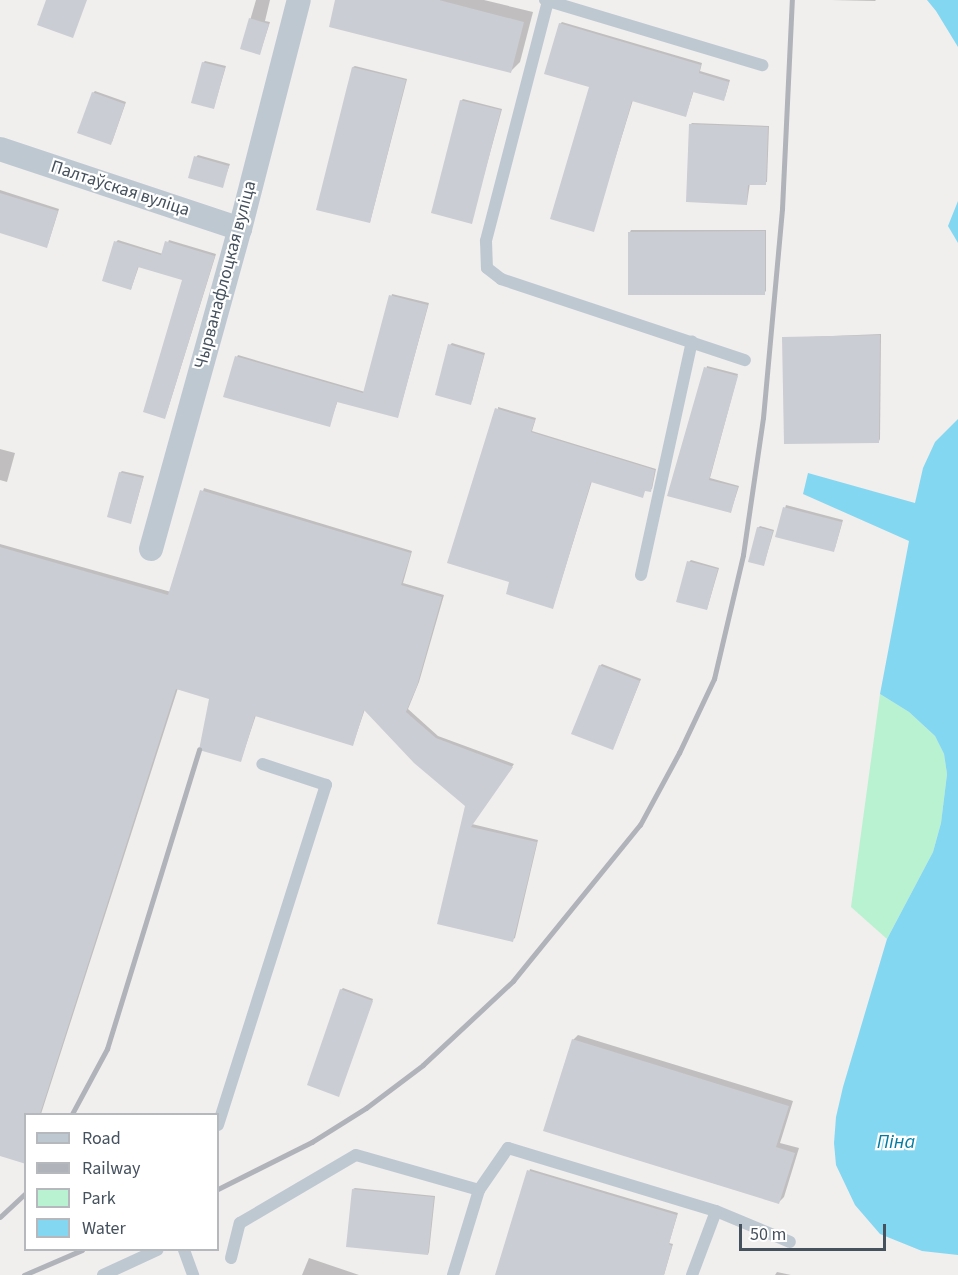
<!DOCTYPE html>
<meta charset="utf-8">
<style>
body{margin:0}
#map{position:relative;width:958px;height:1275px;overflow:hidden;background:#f1eeee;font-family:"Source Sans 3",sans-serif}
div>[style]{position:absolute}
.green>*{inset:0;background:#b9f2d1}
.water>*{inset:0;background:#84d7f1}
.shadow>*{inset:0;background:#0003}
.building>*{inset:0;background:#cacdd3}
.service>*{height:12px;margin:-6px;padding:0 6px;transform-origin:6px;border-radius:6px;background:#bec8d1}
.minor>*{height:24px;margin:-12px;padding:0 12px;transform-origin:12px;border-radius:12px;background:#bec8d1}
.rail>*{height:4.5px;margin:-2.25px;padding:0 2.25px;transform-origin:2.25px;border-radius:2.25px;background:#b0b3b9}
span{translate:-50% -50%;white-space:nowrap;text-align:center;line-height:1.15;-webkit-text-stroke:4.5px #fff;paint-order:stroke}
.street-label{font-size:18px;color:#45515d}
.water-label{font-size:20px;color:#047ca1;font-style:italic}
.legend{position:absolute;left:24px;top:1113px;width:195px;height:138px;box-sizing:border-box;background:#fff;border:2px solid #b5b9be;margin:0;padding:8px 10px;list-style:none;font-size:18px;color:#45515d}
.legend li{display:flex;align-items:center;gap:12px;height:30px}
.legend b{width:30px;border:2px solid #b5b9be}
.scale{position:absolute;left:739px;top:1224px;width:147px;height:27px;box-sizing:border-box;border:3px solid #45515d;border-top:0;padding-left:8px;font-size:18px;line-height:21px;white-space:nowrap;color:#45515d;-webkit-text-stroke:4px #fff;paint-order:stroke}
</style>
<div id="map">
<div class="green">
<div style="clip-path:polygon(880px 694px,909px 712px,935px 736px,944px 754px,947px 774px,941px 823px,933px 852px,887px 939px,851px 907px)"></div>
</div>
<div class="water">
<div style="clip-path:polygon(927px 0,958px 0,958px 47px,936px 11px)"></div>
<div style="clip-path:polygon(958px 201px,958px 243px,948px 226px)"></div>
<div style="clip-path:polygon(958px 419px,958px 1255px,922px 1251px,880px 1234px,855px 1205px,836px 1165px,834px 1143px,836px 1117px,843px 1087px,887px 939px,933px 852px,941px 823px,947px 774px,944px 754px,935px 736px,909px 712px,880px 694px,909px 541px,803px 494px,808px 473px,915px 503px,923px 468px,935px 442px)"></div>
</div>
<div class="shadow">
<div style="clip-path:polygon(256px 0,270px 0,265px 21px,270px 22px,260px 53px,242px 48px)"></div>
<div style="clip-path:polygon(337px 0,484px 0,533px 12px,520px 62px,511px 71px)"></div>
<div style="clip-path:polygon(831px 0,876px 0,875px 1px)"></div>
<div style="clip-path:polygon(562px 22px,702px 63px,700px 71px,730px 80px,725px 97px,694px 90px,686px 115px,633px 100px,593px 230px,591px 86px,560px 24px)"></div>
<div style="clip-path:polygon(205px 61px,226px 66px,214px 107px,203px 63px)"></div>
<div style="clip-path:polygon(355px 66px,407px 79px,370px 222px,353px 67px)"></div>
<div style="clip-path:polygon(95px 91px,126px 102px,112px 142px,93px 93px)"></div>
<div style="clip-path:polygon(463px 99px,502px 109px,471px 222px,461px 101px)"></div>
<div style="clip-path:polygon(692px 123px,769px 126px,767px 182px,750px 183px,747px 203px,690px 125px)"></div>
<div style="clip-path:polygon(198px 155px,230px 164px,222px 186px,196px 157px)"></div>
<div style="clip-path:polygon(0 190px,59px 209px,48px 244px,0 231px)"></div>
<div style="clip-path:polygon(631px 230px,766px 230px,766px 291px,764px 293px,630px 232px)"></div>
<div style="clip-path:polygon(118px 240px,163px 254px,169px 240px,216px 254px,166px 415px,183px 279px,139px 266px,131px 289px,116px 242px)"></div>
<div style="clip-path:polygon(392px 294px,429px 303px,398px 416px,338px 400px,329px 426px,237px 357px,238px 355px,365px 392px)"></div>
<div style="clip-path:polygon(881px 334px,880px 439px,879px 441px,784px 338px)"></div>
<div style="clip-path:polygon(452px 343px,485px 353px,472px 401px,450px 345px)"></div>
<div style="clip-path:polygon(707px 366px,738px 374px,710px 478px,739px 486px,731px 511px,669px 495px)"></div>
<div style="clip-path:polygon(498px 407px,536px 418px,532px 431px,656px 469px,652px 489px,645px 490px,642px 496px,592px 481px,553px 607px,511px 582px)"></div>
<div style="clip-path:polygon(0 449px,15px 453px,7px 482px,0 480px)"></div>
<div style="clip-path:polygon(122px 471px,144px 476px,131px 522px,120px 473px)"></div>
<div style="clip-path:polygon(204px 488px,412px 551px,403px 583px,444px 595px,419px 682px,408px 709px,438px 736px,514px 764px,472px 824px,538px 840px,515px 938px,512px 940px,439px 923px,467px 805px,365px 709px,353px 744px,256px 715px,241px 760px,211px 698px,178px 688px,41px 1114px,26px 1114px,0 1154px,0 544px,171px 592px)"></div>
<div style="clip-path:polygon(786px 505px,843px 520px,835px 548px,833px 550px,777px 536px)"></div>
<div style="clip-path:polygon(760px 526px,774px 530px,764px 564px,758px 528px)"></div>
<div style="clip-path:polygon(691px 560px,719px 568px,707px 609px,689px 562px)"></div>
<div style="clip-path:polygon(602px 664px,641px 679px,614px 746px,600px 666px)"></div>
<div style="clip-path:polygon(343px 988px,373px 999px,339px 1095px,341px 990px)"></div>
<div style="clip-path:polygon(578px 1035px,793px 1101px,780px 1143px,799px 1148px,784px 1197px,779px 1202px,573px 1040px)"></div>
<div style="clip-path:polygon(530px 1169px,678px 1213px,669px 1243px,673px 1244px,664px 1275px,497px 1275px)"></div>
<div style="clip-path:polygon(355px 1188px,435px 1196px,429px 1252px,428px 1254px,353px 1189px)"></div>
<div style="clip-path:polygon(309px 1258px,359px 1275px,302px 1275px)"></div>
<div style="clip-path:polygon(777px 1272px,791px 1275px,775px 1275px)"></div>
</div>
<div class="building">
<div style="clip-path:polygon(46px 0,87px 0,73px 38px,37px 25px)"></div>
<div style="clip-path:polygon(335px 0,439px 0,524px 22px,511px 73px,329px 27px)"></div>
<div style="clip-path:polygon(249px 18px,269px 24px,260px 55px,240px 49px)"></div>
<div style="clip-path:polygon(559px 23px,701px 65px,699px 73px,729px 82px,724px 101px,693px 92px,686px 117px,632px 101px,594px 232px,550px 219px,589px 87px,544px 74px)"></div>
<div style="clip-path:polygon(202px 62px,225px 68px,214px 109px,191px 103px)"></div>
<div style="clip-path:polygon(352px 67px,406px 80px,370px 223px,316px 210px)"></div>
<div style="clip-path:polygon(92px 92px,125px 104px,111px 145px,77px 133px)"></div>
<div style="clip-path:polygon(460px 100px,501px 110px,472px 224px,431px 213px)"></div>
<div style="clip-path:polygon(689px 124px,768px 127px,766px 185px,748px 185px,747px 205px,686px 202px)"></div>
<div style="clip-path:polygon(194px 156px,229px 166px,223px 188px,188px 178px)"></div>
<div style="clip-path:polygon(0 193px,58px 211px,47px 248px,0 233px)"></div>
<div style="clip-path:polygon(765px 231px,765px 295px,628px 295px,628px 232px)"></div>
<div style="clip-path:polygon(114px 241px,161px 255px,165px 241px,215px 256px,165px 419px,143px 412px,182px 280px,138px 267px,131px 290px,102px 281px)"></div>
<div style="clip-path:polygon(389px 295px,428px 305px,398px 418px,337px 402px,330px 427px,223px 397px,235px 356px,363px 393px)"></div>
<div style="clip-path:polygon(880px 335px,879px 443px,784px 444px,782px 337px)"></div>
<div style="clip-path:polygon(448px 344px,484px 355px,471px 405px,435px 395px)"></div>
<div style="clip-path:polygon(704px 367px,738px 376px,709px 480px,738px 487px,731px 513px,667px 496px)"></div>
<div style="clip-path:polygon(495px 408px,535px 420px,531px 432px,655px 470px,651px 492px,645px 491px,643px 498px,591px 482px,553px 609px,506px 594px,509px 582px,447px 563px)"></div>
<div style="clip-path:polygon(119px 472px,143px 478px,131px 524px,107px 517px)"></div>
<div style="clip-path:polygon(200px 490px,411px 553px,401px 585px,442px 597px,417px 686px,406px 712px,436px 738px,513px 767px,471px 827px,537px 842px,513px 942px,437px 924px,465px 806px,414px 763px,364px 710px,353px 746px,255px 716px,241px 762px,199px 750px,209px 699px,176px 689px,40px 1114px,26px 1114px,26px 1164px,0 1156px,0 547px,168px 595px)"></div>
<div style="clip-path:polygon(783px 507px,842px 522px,834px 552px,775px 537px)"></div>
<div style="clip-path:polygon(757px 527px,773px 531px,764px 566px,748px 562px)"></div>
<div style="clip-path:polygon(687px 561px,718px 569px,707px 610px,676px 602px)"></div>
<div style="clip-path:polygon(599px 665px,640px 681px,613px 750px,571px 734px)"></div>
<div style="clip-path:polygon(340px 989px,373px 1001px,339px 1097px,307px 1085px)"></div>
<div style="clip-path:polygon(572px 1039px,789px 1106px,776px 1147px,795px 1153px,779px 1204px,543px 1131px)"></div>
<div style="clip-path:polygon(527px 1170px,677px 1215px,669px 1244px,672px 1246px,664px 1275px,495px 1275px)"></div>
<div style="clip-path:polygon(352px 1189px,434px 1197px,428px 1255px,346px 1247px)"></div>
</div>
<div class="service">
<div style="left:545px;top:0;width:227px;rotate:16.7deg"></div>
<div style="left:548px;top:1px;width:248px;rotate:104.5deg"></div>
<div style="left:486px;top:241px;width:27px;rotate:88deg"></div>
<div style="left:487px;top:268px;width:18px;rotate:38deg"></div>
<div style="left:501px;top:279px;width:257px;rotate:18.4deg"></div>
<div style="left:641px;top:575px;width:239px;rotate:-77.7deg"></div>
<div style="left:218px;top:1125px;width:357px;rotate:-72.4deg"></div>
<div style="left:326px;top:785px;width:67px;rotate:-161.8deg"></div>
<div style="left:184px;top:1250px;width:27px;rotate:70deg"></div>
<div style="left:231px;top:1258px;width:36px;rotate:-76deg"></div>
<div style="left:240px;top:1223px;width:134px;rotate:-30.4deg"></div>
<div style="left:356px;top:1155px;width:128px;rotate:15.9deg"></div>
<div style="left:103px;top:1275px;width:60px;rotate:-24.8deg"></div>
<div style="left:453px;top:1275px;width:89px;rotate:-73deg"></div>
<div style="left:479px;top:1190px;width:51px;rotate:-55.4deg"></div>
<div style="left:508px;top:1148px;width:217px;rotate:16.9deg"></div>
<div style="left:716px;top:1211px;width:80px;rotate:22.7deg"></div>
<div style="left:692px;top:1275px;width:68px;rotate:-69.4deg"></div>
</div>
<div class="minor">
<div style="left:0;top:149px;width:253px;rotate:18.4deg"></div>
<div style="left:151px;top:549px;width:332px;rotate:-74.5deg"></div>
<div style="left:240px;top:229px;width:236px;rotate:-75.6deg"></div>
</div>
<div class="rail">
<div style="left:72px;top:1114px;width:74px;rotate:-61.7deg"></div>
<div style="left:107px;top:1049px;width:313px;rotate:-72.9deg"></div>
<div style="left:218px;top:1189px;width:105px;rotate:-26.6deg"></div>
<div style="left:312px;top:1142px;width:64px;rotate:-32.2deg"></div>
<div style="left:366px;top:1108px;width:71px;rotate:-37deg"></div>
<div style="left:423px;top:1065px;width:123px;rotate:-43deg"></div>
<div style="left:513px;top:981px;width:201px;rotate:-50.9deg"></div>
<div style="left:640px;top:825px;width:82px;rotate:-61.6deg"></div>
<div style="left:679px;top:753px;width:82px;rotate:-64.7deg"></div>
<div style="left:714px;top:679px;width:127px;rotate:-76.8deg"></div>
<div style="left:743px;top:555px;width:138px;rotate:-81.7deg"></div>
<div style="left:763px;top:418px;width:210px;rotate:-84.8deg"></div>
<div style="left:782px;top:209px;width:209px;rotate:-87.3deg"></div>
<div style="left:0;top:1217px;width:35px;rotate:-43deg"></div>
<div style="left:24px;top:1275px;width:63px;rotate:-23.3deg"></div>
</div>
<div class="street-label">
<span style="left:120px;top:189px;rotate:18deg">Палтаўская вуліца</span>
<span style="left:226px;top:275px;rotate:-75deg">Чырванафлоцкая вуліца</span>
</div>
<div class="water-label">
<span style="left:896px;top:1142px">Піна</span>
</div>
<ul class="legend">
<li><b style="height:8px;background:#bec8d1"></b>Road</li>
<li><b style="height:8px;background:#b0b3b9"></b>Railway</li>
<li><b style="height:16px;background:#b9f2d1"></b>Park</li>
<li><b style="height:16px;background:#84d7f1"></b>Water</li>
</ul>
<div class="scale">50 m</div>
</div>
